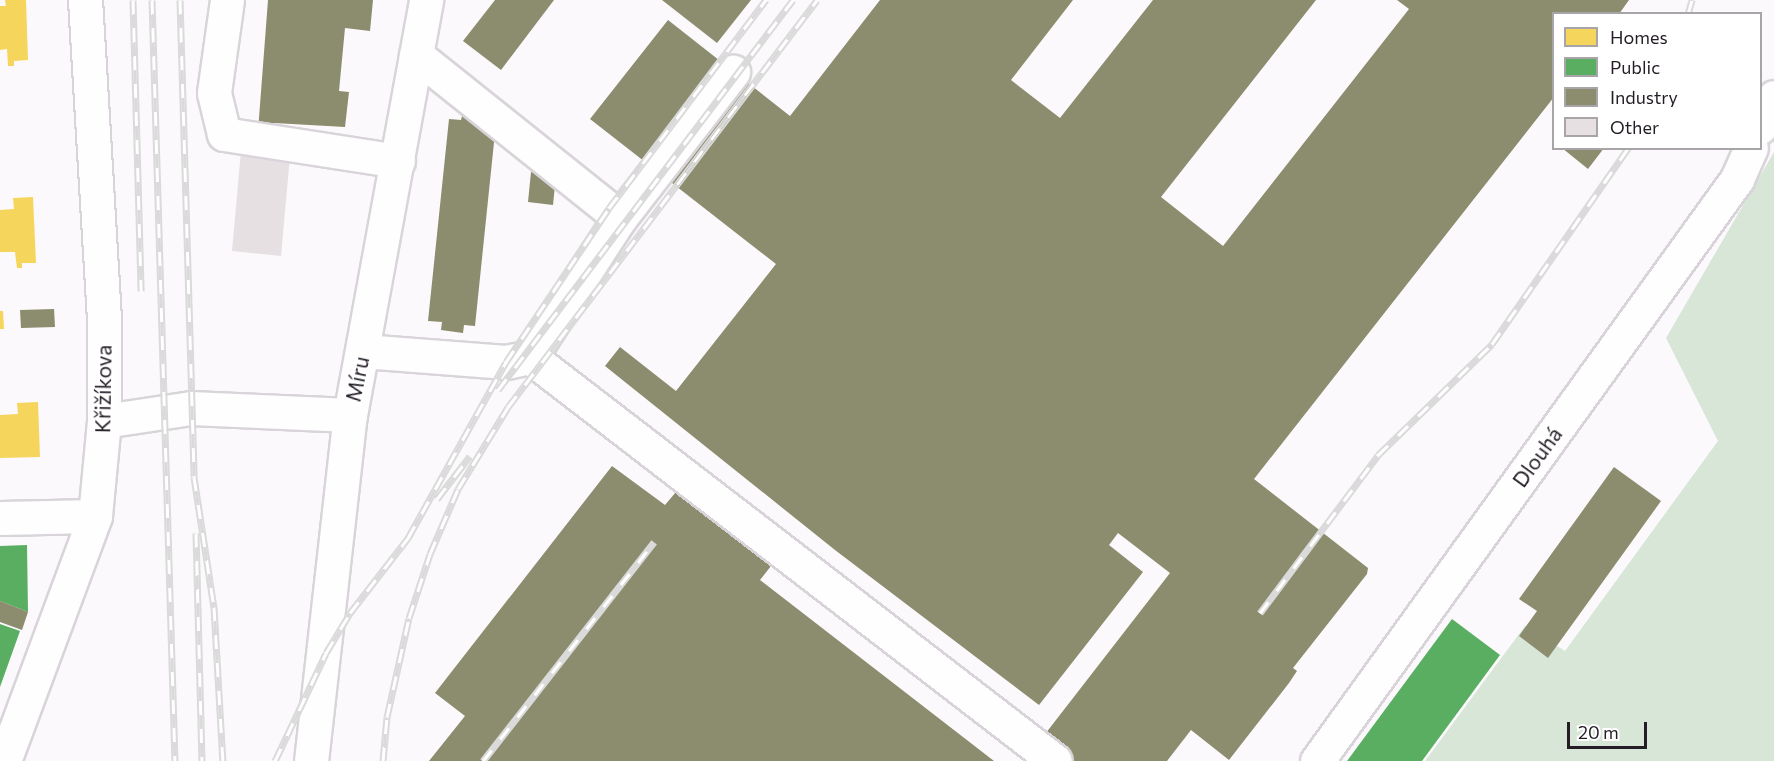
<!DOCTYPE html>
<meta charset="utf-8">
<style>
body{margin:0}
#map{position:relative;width:1774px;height:761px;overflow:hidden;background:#fbf9fb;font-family:Commissioner,sans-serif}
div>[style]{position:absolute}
.green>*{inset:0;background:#d7e6d7}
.homes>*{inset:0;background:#f6d55c}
.public>*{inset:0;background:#5aae61}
.industry>*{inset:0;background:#8c8c6e}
.building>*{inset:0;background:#e6e0e3}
.roads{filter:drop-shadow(2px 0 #d8d4d9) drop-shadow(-2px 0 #d8d4d9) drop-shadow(0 2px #d8d4d9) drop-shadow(0 -2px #d8d4d9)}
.minor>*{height:33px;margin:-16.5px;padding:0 16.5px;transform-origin:16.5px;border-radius:16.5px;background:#fefefe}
.rail>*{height:7px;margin-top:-3.5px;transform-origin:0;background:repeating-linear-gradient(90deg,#fff 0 14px,#dadada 0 28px);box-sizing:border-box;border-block:2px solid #dadada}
span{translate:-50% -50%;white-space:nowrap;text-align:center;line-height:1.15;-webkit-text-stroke:6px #fff;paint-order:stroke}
.street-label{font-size:21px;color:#241d26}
.legend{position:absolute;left:1552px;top:12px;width:210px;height:138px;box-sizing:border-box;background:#fff;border:2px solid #a7a5a8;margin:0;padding:8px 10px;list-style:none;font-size:18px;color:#241d26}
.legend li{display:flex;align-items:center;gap:12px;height:30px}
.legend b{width:30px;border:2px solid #a7a5a8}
.scale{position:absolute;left:1567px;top:722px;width:80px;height:27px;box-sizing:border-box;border:3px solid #241d26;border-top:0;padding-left:8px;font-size:18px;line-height:21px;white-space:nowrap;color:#241d26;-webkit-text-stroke:4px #fff;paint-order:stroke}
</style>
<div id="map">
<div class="green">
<div style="clip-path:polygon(1774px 152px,1774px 761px,1425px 761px,1525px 626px,1565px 651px,1718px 441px,1666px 338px)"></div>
</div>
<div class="homes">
<div style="clip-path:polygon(5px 0,26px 0,28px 60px,14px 61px,14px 66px,8px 66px,7px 49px,0 50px,0 6px,6px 6px)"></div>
<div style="clip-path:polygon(33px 197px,36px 263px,22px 263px,22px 268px,17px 268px,15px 252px,0 252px,0 210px,14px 209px,13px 198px)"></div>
<div style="clip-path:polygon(0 311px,3px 311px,4px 329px,0 329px)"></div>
<div style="clip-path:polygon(38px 402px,40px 457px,0 458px,0 415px,18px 414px,17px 403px)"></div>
</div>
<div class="public">
<div style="clip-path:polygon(27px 545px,28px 612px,0 601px,0 546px)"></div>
<div style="clip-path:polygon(1452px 619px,1500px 655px,1422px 761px,1347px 761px)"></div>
<div style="clip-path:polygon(0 624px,20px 631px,0 687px)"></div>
</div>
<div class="industry">
<div style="clip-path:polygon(268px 0,373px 0,370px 31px,345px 28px,339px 91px,349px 92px,345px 127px,274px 123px,273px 131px,258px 131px)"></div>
<div style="clip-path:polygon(495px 0,554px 0,501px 70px,463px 41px)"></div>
<div style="clip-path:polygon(662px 0,751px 0,717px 43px)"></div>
<div style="clip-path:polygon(880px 0,1073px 0,1011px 80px,1060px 118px,1153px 0,1316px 0,1161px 197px,1223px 246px,1409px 9px,1397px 0,1629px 0,1619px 14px,1554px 14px,1554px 97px,1254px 479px,1368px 568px,1367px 574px,1293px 668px,1297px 671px,1289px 683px,1229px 760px,1191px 730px,1167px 761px,1072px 761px,1042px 738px,1170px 573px,1118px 533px,1109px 545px,1143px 572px,1039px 705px,835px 550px,605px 366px,620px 347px,676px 391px,776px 264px,590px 119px,668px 20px,790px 116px)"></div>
<div style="clip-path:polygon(463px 112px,496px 123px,475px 326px,464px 325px,463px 333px,441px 330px,442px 322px,428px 321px,449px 119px,461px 120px)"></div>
<div style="clip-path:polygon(1562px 148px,1604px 148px,1588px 169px)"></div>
<div style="clip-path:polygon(531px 172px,556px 175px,553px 205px,528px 202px)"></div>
<div style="clip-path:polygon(54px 309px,55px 327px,21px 328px,20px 310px)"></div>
<div style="clip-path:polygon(612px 466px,665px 505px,676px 492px,771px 566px,760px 580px,994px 761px,429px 761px,465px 716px,435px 693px)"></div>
<div style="clip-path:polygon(1614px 467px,1661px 501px,1548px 658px,1519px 636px,1537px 611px,1519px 599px)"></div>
<div style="clip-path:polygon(0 601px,28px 612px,22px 630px,0 622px)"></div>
</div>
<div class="building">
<div style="clip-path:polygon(241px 151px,290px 156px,281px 256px,232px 251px)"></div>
</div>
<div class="roads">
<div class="minor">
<div style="left:227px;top:0;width:94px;rotate:98deg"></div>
<div style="left:214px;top:93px;width:42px;rotate:76.3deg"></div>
<div style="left:224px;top:134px;width:176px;rotate:8.8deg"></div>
<div style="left:416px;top:55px;width:261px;rotate:38.6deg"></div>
<div style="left:1760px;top:127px;width:33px;rotate:-65deg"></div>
<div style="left:363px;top:351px;width:143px;rotate:4.4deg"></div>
<div style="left:506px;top:362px;width:25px;rotate:-12deg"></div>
<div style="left:530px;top:357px;width:166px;rotate:-57.1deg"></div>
<div style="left:620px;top:218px;width:185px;rotate:-52.3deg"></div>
<div style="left:530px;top:357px;width:662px;rotate:37.58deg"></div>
<div style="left:104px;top:421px;width:88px;rotate:-8.5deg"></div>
<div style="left:191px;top:408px;width:159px;rotate:2.5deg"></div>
<div style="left:0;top:518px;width:95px;rotate:-1.2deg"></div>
<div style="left:4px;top:761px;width:261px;rotate:-69.6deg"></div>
<div style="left:95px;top:516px;width:95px;rotate:-84.6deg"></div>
<div style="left:104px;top:421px;width:102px;rotate:-90deg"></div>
<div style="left:104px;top:319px;width:320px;rotate:-93.4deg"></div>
<div style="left:311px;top:761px;width:348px;rotate:-83.6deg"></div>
<div style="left:350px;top:415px;width:422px;rotate:-79.6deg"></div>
<div style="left:1317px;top:761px;width:718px;rotate:-54.18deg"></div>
<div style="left:1737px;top:179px;width:34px;rotate:-66deg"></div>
</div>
</div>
<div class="rail">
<div style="left:133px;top:0;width:291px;rotate:88.4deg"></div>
<div style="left:152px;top:0;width:761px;rotate:88.27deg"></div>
<div style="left:180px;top:0;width:477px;rotate:88.3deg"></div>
<div style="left:194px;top:477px;width:132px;rotate:81.3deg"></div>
<div style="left:214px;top:607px;width:154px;rotate:86.7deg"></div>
<div style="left:1688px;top:14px;width:15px;rotate:-74deg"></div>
<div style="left:498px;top:390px;width:489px;rotate:-52.9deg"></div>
<div style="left:437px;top:499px;width:54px;rotate:-52.5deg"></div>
<div style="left:196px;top:533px;width:228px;rotate:88.5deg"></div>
<div style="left:1260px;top:613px;width:197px;rotate:-53.2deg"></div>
<div style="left:1378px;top:455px;width:159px;rotate:-44.2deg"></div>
<div style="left:1492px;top:344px;width:239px;rotate:-55.2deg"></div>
<div style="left:275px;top:761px;width:119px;rotate:-64.7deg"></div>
<div style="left:326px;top:653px;width:47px;rotate:-59deg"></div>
<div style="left:350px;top:613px;width:95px;rotate:-52.3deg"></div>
<div style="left:408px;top:538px;width:201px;rotate:-60.9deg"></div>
<div style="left:506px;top:362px;width:185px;rotate:-56.2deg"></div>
<div style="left:609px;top:208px;width:261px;rotate:-53deg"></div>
<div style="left:383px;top:761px;width:44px;rotate:-84.8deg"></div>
<div style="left:387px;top:717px;width:101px;rotate:-77.5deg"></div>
<div style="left:409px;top:618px;width:67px;rotate:-71.8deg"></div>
<div style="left:430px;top:554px;width:71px;rotate:-66.7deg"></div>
<div style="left:458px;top:489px;width:96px;rotate:-58.6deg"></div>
<div style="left:508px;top:407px;width:511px;rotate:-52.79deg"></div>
<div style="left:483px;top:761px;width:278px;rotate:-52deg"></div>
</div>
<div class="street-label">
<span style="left:357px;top:379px;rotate:-78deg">Míru</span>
<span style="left:103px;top:389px;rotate:-89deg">Křižíkova</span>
<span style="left:1537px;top:457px;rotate:-54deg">Dlouhá</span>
</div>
<ul class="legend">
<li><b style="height:16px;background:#f6d55c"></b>Homes</li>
<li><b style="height:16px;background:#5aae61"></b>Public</li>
<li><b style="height:16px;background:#8c8c6e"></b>Industry</li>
<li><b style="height:16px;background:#e6e0e3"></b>Other</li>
</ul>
<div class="scale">20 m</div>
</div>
